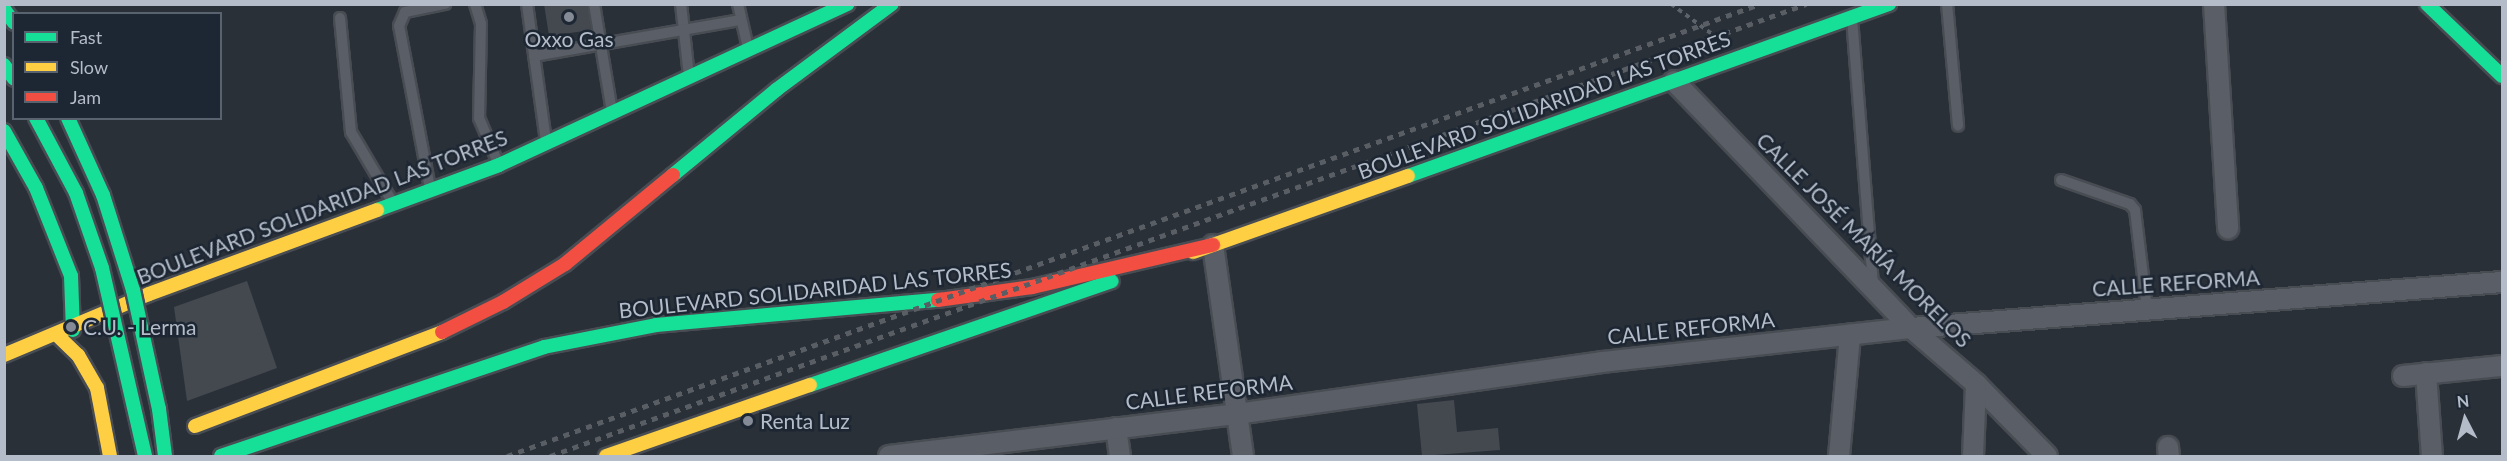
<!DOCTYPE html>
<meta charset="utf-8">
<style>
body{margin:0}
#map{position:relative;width:2507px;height:461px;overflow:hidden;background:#2a3038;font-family:Lato,sans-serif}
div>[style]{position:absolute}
.building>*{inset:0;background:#444950}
.path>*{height:4px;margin-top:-2px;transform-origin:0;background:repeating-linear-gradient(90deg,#5d636a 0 4.5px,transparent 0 9px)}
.roads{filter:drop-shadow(2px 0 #484c53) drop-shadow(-2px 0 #484c53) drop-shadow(0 2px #484c53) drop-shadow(0 -2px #484c53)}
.lane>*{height:10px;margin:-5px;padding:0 5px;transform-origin:5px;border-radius:5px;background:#5a5e66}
.street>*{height:20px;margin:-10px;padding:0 10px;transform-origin:10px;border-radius:10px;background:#5a5e66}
.fast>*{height:14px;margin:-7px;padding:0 7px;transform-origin:7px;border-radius:7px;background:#16e098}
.slow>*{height:14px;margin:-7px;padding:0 7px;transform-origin:7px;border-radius:7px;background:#ffcf43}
.jam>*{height:14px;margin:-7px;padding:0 7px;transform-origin:7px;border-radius:7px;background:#f24e42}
.rail>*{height:4.5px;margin-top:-2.25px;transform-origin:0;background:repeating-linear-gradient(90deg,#595d64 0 6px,transparent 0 12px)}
.bridges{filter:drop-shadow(2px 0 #484c55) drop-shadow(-2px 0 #484c55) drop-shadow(0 2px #484c55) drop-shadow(0 -2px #484c55)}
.fast-bridge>*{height:14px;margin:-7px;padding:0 7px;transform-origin:7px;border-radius:7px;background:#16e098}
.dots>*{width:16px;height:16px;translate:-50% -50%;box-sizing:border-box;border:3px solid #1d2633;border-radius:50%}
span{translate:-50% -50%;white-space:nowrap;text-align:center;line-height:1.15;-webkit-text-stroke:5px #1d2633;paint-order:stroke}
.poi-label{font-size:21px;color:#b4bcc9}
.left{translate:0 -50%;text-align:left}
.street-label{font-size:21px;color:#b4bcc9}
.frame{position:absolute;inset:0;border:6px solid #b4bcc9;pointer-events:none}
.legend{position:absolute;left:12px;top:12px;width:210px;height:108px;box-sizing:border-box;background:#1d2633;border:2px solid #59626f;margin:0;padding:8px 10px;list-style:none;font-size:18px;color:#b4bcc9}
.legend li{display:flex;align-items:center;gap:12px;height:30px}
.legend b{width:30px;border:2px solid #59626f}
.north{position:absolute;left:2435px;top:389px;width:60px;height:60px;-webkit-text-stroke:4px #1d2633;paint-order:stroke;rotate:354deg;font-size:16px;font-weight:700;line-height:24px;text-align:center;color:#b4bcc9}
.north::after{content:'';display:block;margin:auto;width:21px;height:27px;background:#b4bcc9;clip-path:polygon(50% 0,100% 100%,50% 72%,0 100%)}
</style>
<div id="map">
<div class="building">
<div style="clip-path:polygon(544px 4px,587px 4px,591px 30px,549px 36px)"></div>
<div style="clip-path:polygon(247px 281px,277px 368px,187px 401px,174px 307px)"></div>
<div style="clip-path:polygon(1454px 400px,1457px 432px,1498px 428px,1500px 450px,1422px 456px,1417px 404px)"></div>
</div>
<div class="path">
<div style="left:1671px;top:4px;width:59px;rotate:36.1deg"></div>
</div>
<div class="roads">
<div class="lane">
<div style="left:475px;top:4px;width:21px;rotate:73deg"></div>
<div style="left:481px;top:24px;width:94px;rotate:91.2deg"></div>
<div style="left:479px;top:118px;width:51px;rotate:66.9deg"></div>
<div style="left:527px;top:4px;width:138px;rotate:82.1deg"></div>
<div style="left:594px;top:4px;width:109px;rotate:80.5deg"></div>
<div style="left:681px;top:4px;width:72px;rotate:83.7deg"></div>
<div style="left:738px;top:4px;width:45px;rotate:77.2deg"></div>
<div style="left:1947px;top:4px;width:122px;rotate:84.8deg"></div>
<div style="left:340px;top:18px;width:115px;rotate:84.5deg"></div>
<div style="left:351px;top:132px;width:82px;rotate:59.4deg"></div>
<div style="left:1852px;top:18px;width:269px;rotate:85.5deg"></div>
<div style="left:534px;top:56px;width:210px;rotate:-9.9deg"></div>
<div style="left:2061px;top:180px;width:73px;rotate:19.2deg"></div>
<div style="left:2130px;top:204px;width:8px;rotate:50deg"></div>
<div style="left:2135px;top:210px;width:100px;rotate:83.1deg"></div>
<div style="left:430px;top:188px;width:165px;rotate:-100.8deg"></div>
<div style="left:399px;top:26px;width:15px;rotate:-67deg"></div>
<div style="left:405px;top:12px;width:41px;rotate:-11.3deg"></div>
</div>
<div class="street">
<div style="left:2214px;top:4px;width:225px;rotate:86.4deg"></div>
<div style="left:1674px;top:81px;width:342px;rotate:46.2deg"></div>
<div style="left:1911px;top:328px;width:86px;rotate:40.7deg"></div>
<div style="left:1976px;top:384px;width:101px;rotate:45.4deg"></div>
<div style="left:1213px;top:245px;width:213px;rotate:81.9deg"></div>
<div style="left:2426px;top:373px;width:83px;rotate:85.9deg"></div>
<div style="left:2403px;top:376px;width:100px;rotate:-5.8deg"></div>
<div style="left:1116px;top:428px;width:28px;rotate:82deg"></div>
<div style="left:2168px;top:447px;width:9px;rotate:84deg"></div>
<div style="left:889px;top:456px;width:351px;rotate:-6.9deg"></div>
<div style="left:1237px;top:414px;width:369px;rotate:-8.1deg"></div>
<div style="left:1602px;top:362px;width:311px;rotate:-6.3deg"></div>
<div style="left:1911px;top:328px;width:593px;rotate:-4.45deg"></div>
<div style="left:1839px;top:456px;width:122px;rotate:-84.8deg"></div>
<div style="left:1973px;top:456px;width:72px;rotate:-87.6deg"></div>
</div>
<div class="fast">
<div style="left:2427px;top:4px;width:104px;rotate:43.8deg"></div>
<div style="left:4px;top:9px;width:17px;rotate:54deg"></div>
<div style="left:4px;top:65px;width:17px;rotate:54deg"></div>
<div style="left:4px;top:131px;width:65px;rotate:60.7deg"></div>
<div style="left:36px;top:188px;width:95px;rotate:68.3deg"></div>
<div style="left:71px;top:276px;width:54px;rotate:87.9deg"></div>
<div style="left:673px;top:175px;width:134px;rotate:-39.5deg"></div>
<div style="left:776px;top:90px;width:144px;rotate:-36.6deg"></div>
<div style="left:1408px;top:176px;width:511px;rotate:-19.68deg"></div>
<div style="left:377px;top:210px;width:130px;rotate:-20.2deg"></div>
<div style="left:499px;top:165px;width:384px;rotate:-24.8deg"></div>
<div style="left:810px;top:385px;width:319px;rotate:-19deg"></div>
<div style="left:221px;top:456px;width:341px;rotate:-18.6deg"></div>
<div style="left:544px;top:347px;width:114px;rotate:-11.1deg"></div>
<div style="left:656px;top:325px;width:283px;rotate:-5.1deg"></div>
</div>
<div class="slow">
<div style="left:1193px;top:252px;width:228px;rotate:-19.5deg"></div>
<div style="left:58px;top:336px;width:28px;rotate:44deg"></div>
<div style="left:78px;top:355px;width:38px;rotate:60deg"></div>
<div style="left:97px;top:388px;width:69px;rotate:79.2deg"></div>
<div style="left:4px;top:355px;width:157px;rotate:-22.8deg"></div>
<div style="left:149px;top:294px;width:243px;rotate:-20.2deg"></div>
<div style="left:195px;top:426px;width:264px;rotate:-20.8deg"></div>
<div style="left:606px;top:456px;width:216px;rotate:-19.2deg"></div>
</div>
<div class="jam">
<div style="left:938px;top:300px;width:95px;rotate:-7.9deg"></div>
<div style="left:1032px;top:287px;width:186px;rotate:-13.1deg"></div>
<div style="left:442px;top:332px;width:68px;rotate:-26.2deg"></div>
<div style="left:503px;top:302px;width:73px;rotate:-31.5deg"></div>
<div style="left:565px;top:264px;width:140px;rotate:-39.5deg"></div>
</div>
</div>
<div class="rail">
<div style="left:507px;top:456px;width:1332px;rotate:-19.84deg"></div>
<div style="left:550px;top:456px;width:1335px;rotate:-19.79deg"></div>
</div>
<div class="bridges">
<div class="fast-bridge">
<div style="left:36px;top:118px;width:85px;rotate:61.9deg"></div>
<div style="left:76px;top:193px;width:79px;rotate:70.9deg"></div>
<div style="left:102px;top:268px;width:193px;rotate:77.1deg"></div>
<div style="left:68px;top:118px;width:85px;rotate:65.6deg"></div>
<div style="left:103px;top:195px;width:100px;rotate:72.5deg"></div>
<div style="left:133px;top:290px;width:122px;rotate:77.7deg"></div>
<div style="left:159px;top:409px;width:47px;rotate:82.7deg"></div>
</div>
</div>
<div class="dots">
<div style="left:569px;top:17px;background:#848b96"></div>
<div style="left:71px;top:327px;background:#848b96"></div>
<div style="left:748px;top:421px;background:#848b96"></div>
</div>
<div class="poi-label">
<span style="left:569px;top:39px">Oxxo Gas</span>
<span class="left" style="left:83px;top:327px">C.U. - Lerma</span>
<span class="left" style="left:760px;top:421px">Renta Luz</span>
</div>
<div class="street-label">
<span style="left:1544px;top:105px;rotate:-20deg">BOULEVARD SOLIDARIDAD LAS TORRES</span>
<span style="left:322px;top:207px;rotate:-21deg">BOULEVARD SOLIDARIDAD LAS TORRES</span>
<span style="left:1864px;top:240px;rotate:45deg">CALLE JOSÉ MARÍA MORELOS</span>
<span style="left:2176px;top:283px;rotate:-4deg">CALLE REFORMA</span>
<span style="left:815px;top:290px;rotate:-6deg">BOULEVARD SOLIDARIDAD LAS TORRES</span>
<span style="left:1691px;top:328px;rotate:-6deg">CALLE REFORMA</span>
<span style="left:1209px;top:392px;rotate:-7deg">CALLE REFORMA</span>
</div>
<div class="frame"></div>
<ul class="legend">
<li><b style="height:8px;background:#16e098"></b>Fast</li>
<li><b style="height:8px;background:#ffcf43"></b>Slow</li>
<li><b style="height:8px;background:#f24e42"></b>Jam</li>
</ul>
<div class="north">N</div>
</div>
